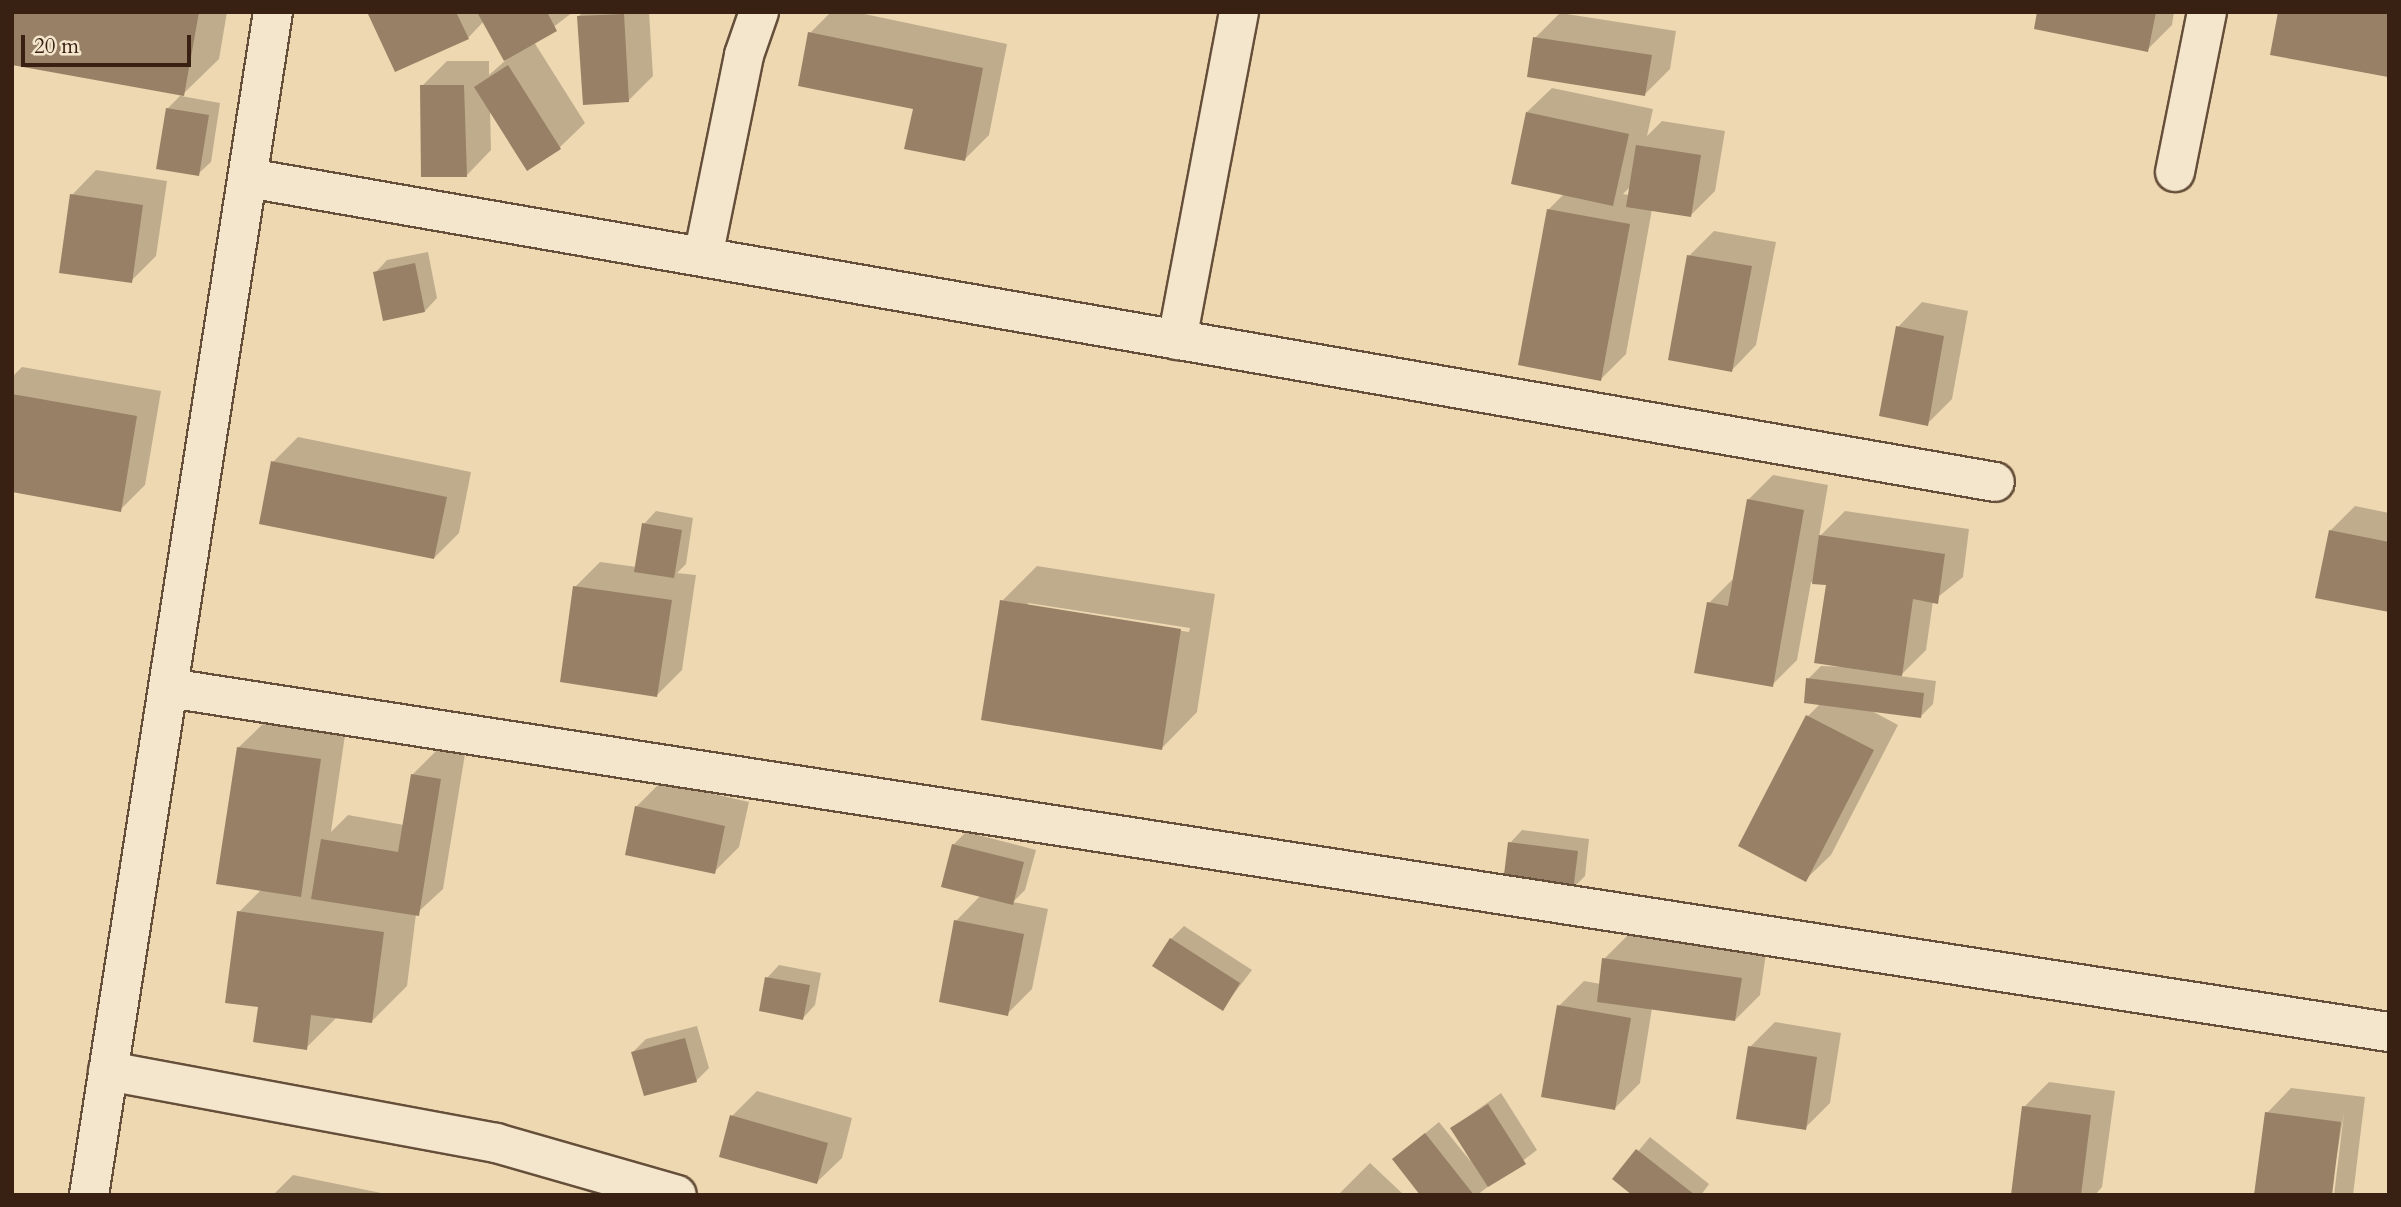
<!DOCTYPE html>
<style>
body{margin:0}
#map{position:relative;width:2401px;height:1207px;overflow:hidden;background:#eed8b1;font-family:Cardo,serif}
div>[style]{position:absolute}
.shadow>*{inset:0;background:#0003}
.building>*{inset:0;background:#978065}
.roads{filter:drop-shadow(2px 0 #664f3a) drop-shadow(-2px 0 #664f3a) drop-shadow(0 2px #664f3a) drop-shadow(0 -2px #664f3a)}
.street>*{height:38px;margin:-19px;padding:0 19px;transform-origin:19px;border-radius:19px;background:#f4e6cc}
span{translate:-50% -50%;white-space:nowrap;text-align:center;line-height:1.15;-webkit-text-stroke:6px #f4e6cc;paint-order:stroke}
.frame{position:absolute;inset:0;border:14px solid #382113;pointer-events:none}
.scale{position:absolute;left:21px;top:35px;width:170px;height:32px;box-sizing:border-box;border:4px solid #382113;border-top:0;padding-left:9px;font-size:21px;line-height:24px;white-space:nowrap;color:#382113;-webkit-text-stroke:5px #f4e6cc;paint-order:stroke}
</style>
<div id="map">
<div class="shadow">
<div style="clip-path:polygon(12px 12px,227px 12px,219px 59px,181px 96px,220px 103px,211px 162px,198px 174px,167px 109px,182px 94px)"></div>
<div style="clip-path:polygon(373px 12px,573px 12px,534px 42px,585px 123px,560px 147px,527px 169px,490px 110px,491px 150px,467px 175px,422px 86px,447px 61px,489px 61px,489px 75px,506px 60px,484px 21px,468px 38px)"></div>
<div style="clip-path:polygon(583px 12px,649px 12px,653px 76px,628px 101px,579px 16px)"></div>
<div style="clip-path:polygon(831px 12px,855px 12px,1007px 44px,989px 135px,964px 160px,915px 108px,810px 33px)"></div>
<div style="clip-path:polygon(2039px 12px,2174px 12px,2172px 25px,2147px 50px)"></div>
<div style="clip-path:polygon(1560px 13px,1676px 31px,1670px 69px,1645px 94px,1535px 38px)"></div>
<div style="clip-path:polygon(evenodd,1552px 88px,1653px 109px,1647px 136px,1662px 121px,1725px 131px,1715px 191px,1690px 216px,1652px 209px,1626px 354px,1601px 379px,1548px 210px,1564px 194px,1527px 112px,1552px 88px,1631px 186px,1629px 195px,1623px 194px,1631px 186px)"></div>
<div style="clip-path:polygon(96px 170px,167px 181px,156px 256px,131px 281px,72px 195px)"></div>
<div style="clip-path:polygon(1714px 231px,1776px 242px,1756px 345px,1732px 370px,1689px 256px)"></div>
<div style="clip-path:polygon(428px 252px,437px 298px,425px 311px,375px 273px,387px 260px)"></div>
<div style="clip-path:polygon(1922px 302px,1968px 311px,1952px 399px,1927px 424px,1898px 327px)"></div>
<div style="clip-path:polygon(22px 367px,161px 391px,145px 485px,120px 510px,12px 490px,12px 377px)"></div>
<div style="clip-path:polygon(298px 437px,471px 472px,459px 533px,434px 558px,273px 462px)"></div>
<div style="clip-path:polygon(1773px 475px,1828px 485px,1819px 537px,1845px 511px,1969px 529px,1963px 577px,1933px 601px,1926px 650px,1900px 676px,1936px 681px,1933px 704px,1920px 717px,1870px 710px,1898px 725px,1831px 855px,1806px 879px,1808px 716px,1821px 703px,1808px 679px,1821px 666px,1850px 667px,1828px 584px,1811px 582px,1797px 660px,1772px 685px,1709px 603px,1734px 578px,1748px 500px)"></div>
<div style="clip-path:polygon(2355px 506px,2389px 513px,2389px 611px,2330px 531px)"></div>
<div style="clip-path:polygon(656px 511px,693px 518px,686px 564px,677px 573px,696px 575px,682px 670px,657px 695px,575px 587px,600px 562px,637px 567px,644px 524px)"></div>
<div style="clip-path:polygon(evenodd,1037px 566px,1215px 594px,1197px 712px,1162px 748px,1002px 601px,1037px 566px,1028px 603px,1190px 628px,1189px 632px,1028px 607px,1028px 603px)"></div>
<div style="clip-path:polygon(264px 723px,345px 735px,331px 832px,348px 815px,404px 825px,412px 775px,437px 750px,465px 754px,443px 889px,416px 914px,407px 986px,371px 1022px,337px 1017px,306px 1048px,259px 1006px,239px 912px,262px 889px,239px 747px)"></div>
<div style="clip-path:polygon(661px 782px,749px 802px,739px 847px,714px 872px,636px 807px)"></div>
<div style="clip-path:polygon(1522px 830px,1589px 839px,1585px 876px,1572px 889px,1510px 843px)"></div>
<div style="clip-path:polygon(966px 832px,1036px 850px,1025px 890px,1013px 902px,1048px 909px,1032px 989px,1007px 1014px,956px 921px,981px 895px,953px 845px)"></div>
<div style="clip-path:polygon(1184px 926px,1252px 970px,1222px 1009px,1171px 939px)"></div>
<div style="clip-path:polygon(1629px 934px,1766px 953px,1760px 995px,1735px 1020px,1652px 1008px,1640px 1083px,1615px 1108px,1559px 1006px,1584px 981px,1601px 984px,1604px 959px)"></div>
<div style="clip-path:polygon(779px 965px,821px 973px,815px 1005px,803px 1018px,767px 978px)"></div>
<div style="clip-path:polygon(1775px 1022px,1841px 1033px,1830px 1103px,1805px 1128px,1750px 1047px)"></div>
<div style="clip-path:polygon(697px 1026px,709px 1068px,696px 1081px,633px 1052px,646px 1039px)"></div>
<div style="clip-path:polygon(2049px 1082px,2115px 1091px,2102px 1187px,2095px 1195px,2013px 1195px,2024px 1107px)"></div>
<div style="clip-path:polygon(2291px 1088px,2365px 1097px,2353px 1195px,2334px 1195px,2344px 1113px,2330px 1195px,2267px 1113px)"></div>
<div style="clip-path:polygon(757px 1091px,852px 1118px,842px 1158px,817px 1182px,732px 1116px)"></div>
<div style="clip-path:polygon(1501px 1093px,1537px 1150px,1477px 1195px,1422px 1195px,1394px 1159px,1439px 1122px,1471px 1162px,1452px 1128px)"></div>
<div style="clip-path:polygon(1650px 1137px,1709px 1184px,1701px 1195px,1635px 1195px,1615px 1179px)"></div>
<div style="clip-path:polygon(1370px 1163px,1404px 1195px,1338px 1195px)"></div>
<div style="clip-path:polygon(293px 1175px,391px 1195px,273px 1195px)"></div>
</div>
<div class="building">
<div style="clip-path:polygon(12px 12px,199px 12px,184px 96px,12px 65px)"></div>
<div style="clip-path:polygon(373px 12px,456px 12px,469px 39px,395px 72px,368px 14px)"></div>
<div style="clip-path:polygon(477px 12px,547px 12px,557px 31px,504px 61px)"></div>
<div style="clip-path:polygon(2037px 12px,2156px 12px,2148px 52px,2034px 29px)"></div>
<div style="clip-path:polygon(2278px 12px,2389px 12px,2388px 77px,2270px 55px)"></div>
<div style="clip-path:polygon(624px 14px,629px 102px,583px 105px,577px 16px)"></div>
<div style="clip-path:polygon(808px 32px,983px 68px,965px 161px,904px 149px,913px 109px,798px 86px)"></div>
<div style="clip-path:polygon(1533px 37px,1652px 55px,1645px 96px,1527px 77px)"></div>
<div style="clip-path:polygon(508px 65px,561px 149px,527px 171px,474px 87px)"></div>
<div style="clip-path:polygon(420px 85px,464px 85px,467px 177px,421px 177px)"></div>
<div style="clip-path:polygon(166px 108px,209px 115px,199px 176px,156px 169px)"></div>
<div style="clip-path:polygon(1526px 112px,1629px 134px,1613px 206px,1511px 184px)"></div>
<div style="clip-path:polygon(1636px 145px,1701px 155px,1691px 217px,1626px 207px)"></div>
<div style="clip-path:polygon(70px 194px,143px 205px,132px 283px,59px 273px)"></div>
<div style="clip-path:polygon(1547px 209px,1630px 224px,1601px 381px,1518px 365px)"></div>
<div style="clip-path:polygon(1687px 255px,1752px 266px,1732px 372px,1668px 360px)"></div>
<div style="clip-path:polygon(415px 263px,425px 312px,383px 321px,373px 272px)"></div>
<div style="clip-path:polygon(1896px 326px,1944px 336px,1928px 426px,1879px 416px)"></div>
<div style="clip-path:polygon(12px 394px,137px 416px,121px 512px,12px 492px)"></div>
<div style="clip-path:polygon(271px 461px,447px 497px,434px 559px,259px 524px)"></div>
<div style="clip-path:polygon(1747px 499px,1804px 510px,1773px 687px,1694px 673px,1707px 602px,1728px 606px)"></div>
<div style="clip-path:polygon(642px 523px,682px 530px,674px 578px,634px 572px)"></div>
<div style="clip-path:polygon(2329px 530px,2389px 542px,2389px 612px,2315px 598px)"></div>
<div style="clip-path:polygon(1819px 535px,1945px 554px,1938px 604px,1913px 599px,1902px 676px,1814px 663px,1826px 585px,1812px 584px)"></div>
<div style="clip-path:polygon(573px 586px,672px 600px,657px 697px,560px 682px)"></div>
<div style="clip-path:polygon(1000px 600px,1181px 629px,1162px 750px,981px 720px)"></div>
<div style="clip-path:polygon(1806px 678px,1924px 693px,1921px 718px,1804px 703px)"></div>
<div style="clip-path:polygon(1806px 715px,1874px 750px,1806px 882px,1738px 846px)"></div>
<div style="clip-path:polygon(237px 747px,321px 759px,301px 897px,216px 884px)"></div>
<div style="clip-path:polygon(411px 774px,441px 779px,419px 916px,311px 899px,321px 839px,398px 852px)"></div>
<div style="clip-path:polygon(635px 806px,725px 826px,715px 874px,625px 855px)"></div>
<div style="clip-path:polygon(1508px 842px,1578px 851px,1573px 891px,1503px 883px)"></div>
<div style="clip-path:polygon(952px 844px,1024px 862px,1013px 905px,941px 887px)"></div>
<div style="clip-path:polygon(237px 911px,384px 932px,372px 1023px,311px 1015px,307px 1050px,253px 1042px,258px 1007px,225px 1003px)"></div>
<div style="clip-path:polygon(954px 920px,1024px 934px,1008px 1016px,939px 1002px)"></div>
<div style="clip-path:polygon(1170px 938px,1240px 983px,1223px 1011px,1152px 966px)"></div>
<div style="clip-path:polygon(1602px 958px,1742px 978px,1735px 1021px,1597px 1002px)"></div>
<div style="clip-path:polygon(765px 977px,810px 985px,803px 1020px,759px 1011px)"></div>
<div style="clip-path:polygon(1557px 1005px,1631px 1018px,1615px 1110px,1541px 1097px)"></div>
<div style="clip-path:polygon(685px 1038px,697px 1082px,644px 1096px,631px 1052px)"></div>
<div style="clip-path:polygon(1748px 1046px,1817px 1057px,1806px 1130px,1736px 1119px)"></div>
<div style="clip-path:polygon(1488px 1104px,1526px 1164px,1488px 1187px,1450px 1128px)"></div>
<div style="clip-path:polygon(2022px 1106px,2091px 1115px,2081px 1195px,2011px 1195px)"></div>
<div style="clip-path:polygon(2265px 1112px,2341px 1122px,2332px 1195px,2254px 1195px)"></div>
<div style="clip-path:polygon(730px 1115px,828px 1143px,817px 1184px,719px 1157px)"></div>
<div style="clip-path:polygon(1425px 1133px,1474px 1195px,1420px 1195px,1392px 1159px)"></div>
<div style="clip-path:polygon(1636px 1149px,1695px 1195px,1632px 1195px,1612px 1179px)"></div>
</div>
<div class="roads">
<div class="street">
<div style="left:2175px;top:172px;width:163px;rotate:-78.7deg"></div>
<div style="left:248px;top:178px;width:1773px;rotate:9.87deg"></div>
<div style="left:703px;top:257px;width:206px;rotate:-78.5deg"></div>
<div style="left:744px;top:55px;width:46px;rotate:-70.8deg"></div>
<div style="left:1177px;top:340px;width:334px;rotate:-79.3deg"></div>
<div style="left:169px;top:688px;width:2246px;rotate:8.81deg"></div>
<div style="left:108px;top:1071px;width:395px;rotate:10.5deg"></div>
<div style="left:496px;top:1143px;width:188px;rotate:16deg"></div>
<div style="left:89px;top:1195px;width:1197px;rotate:-81.16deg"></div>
</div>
</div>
<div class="frame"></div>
<div class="scale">20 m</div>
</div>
